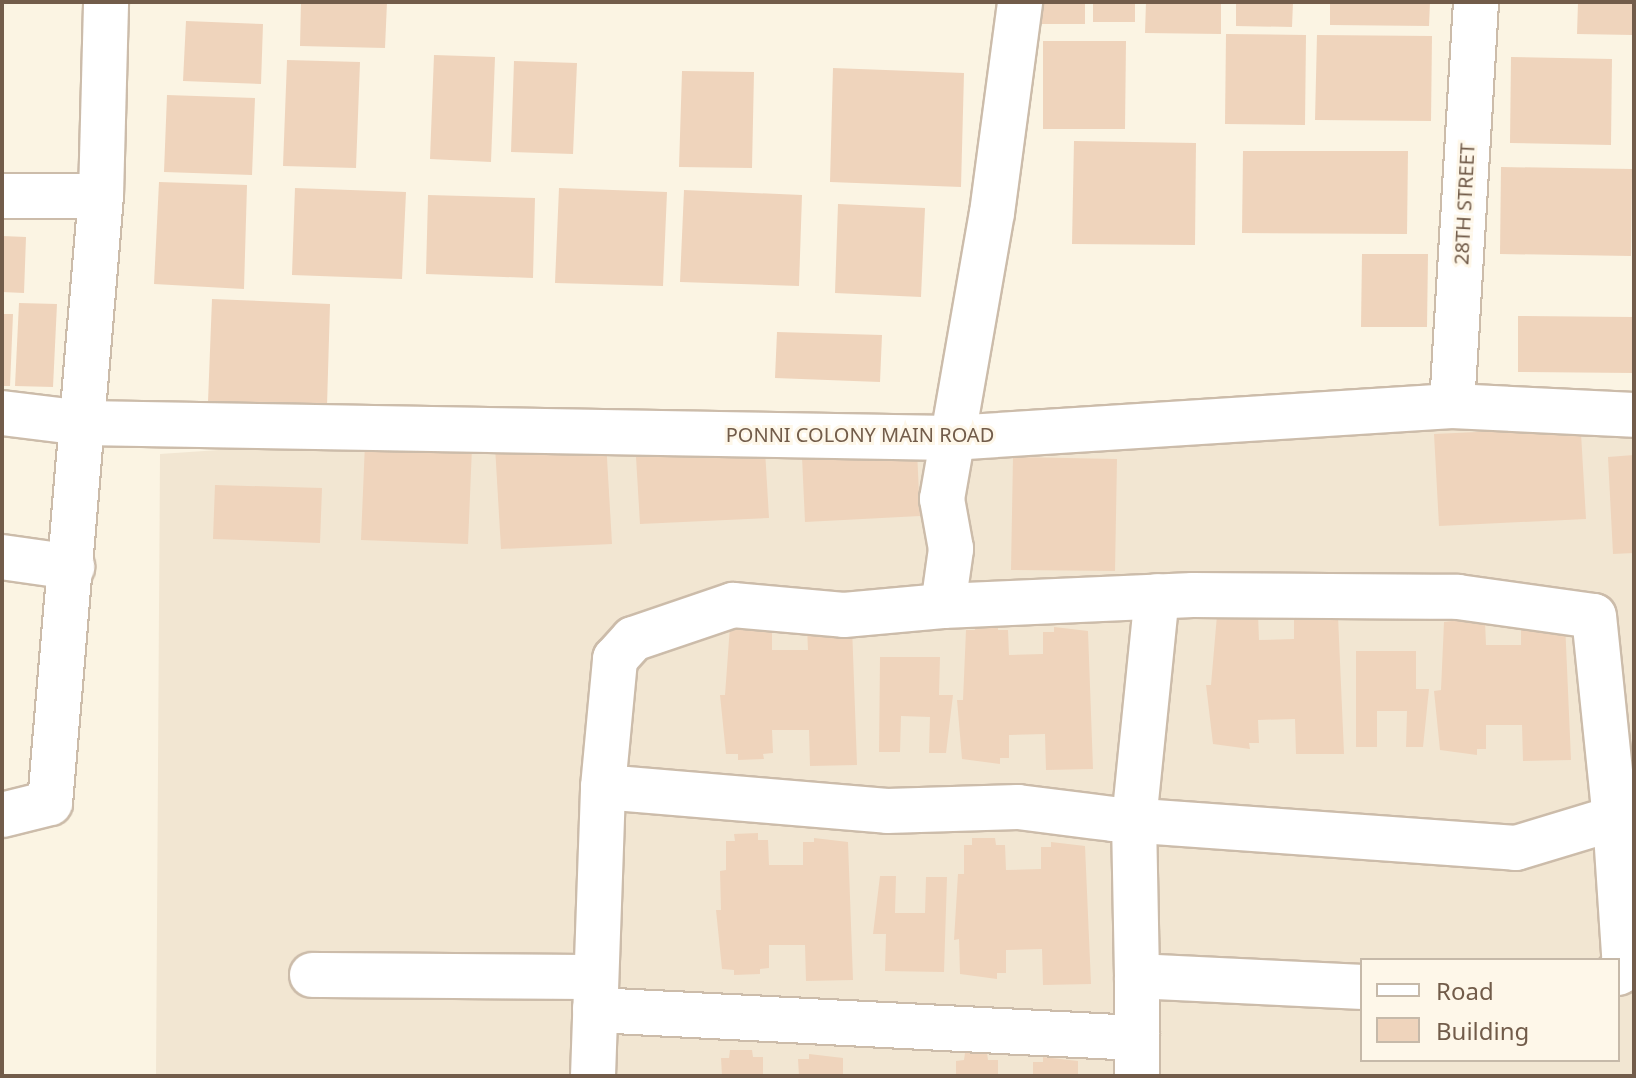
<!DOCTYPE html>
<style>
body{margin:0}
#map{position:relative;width:1636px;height:1078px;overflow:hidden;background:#fbf4e3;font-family:"Noto Sans",sans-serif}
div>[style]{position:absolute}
.residential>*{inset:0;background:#f2e6d2}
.building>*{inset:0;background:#efd4bc}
.roads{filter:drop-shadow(2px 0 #ccbcaa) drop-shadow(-2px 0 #ccbcaa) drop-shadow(0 2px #ccbcaa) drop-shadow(0 -2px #ccbcaa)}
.minor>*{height:44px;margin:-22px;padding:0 22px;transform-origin:22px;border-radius:22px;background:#fff}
span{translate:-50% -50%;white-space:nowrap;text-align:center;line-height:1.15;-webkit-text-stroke:6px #fef7e9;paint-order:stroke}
.street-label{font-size:20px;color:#725c4a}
.frame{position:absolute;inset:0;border:4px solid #725c4a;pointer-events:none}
.legend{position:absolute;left:1360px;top:958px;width:260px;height:104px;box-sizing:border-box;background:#fef7e9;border:2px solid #c6b9a9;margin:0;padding:10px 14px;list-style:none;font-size:24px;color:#725c4a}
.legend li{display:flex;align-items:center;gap:16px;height:40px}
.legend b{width:40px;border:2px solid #c6b9a9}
</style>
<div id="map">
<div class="residential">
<div style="clip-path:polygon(evenodd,1565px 405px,1634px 408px,1634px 1076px,156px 1076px,160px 454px,740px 415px,1565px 405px,1362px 960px,1618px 960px,1618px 1060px,1362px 1060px,1362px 960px)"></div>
</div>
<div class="building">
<div style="clip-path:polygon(301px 2px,387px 2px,385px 48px,300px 46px)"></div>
<div style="clip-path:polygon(1033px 2px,1085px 2px,1085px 24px,1033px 24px)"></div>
<div style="clip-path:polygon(1093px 2px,1135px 2px,1135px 22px,1093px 22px)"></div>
<div style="clip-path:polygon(1146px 2px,1221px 2px,1221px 34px,1145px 33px)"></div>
<div style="clip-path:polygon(1236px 2px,1293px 2px,1292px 27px,1236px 26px)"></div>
<div style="clip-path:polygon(1330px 2px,1430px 2px,1429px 26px,1330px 25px)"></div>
<div style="clip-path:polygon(1578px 2px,1634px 2px,1633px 35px,1577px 34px)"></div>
<div style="clip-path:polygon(186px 21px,263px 24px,261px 84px,183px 81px)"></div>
<div style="clip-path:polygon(1226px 34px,1306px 35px,1305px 125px,1225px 124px)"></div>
<div style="clip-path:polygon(1317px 35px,1432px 36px,1431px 121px,1315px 120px)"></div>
<div style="clip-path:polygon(1043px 41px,1126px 41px,1125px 129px,1043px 129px)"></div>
<div style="clip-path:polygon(434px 55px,495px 57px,491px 162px,430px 159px)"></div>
<div style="clip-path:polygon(1511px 57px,1612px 59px,1611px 145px,1510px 143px)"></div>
<div style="clip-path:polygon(287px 60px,360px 62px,356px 168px,283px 166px)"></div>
<div style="clip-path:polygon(514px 61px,577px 63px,573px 154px,511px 152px)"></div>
<div style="clip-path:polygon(833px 68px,964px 73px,961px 187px,830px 182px)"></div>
<div style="clip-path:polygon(682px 71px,754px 72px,752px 168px,679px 167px)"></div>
<div style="clip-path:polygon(167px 95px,255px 98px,252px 175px,164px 172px)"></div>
<div style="clip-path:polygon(1074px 141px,1196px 143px,1195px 245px,1072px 244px)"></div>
<div style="clip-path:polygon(1243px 151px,1408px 151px,1407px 234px,1242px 233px)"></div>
<div style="clip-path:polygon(1501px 167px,1632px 169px,1631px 256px,1500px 254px)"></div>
<div style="clip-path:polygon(159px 182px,247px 185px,244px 289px,154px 284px)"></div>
<div style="clip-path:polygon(295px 188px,406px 192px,402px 279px,292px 275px)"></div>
<div style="clip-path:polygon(559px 188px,667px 192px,663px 286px,555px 283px)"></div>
<div style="clip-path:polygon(684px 190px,802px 195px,799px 286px,680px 282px)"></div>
<div style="clip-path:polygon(428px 195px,535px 198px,533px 278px,426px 274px)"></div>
<div style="clip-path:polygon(838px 204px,925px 208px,921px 297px,835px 293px)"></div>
<div style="clip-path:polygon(2px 236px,26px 237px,24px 293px,2px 292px)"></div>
<div style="clip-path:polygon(1362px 254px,1428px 254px,1427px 327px,1361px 327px)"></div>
<div style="clip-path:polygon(212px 299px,330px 304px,327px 406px,208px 402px)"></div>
<div style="clip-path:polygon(19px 303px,57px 304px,53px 387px,15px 386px)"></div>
<div style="clip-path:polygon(2px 314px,13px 314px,10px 386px,2px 386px)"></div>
<div style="clip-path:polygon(1518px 316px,1634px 317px,1634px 373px,1518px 372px)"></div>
<div style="clip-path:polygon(777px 332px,882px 335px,880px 382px,775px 378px)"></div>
<div style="clip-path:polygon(1580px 416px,1586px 519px,1439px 526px,1434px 434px,1499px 431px,1498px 421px)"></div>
<div style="clip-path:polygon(606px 441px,612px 544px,501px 549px,495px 446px)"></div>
<div style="clip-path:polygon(365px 443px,472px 447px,468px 544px,361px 540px)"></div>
<div style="clip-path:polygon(765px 450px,769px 518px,640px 524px,636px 457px)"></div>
<div style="clip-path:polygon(917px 450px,920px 516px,805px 522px,802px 457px)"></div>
<div style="clip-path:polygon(1634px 455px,1634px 553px,1613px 554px,1608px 457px)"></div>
<div style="clip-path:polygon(1013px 457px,1117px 459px,1115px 571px,1011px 570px)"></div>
<div style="clip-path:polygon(215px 485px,322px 488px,320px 543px,213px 539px)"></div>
<div style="clip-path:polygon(1258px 614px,1259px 640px,1294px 639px,1294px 617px,1338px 616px,1344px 754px,1296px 754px,1295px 719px,1258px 720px,1259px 743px,1249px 743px,1250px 749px,1213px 744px,1206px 685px,1211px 685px,1217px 615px)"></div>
<div style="clip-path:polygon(1452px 614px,1485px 621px,1486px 645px,1521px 645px,1521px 623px,1565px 622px,1571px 760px,1523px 761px,1522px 725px,1486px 725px,1486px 749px,1477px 749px,1477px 755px,1440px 750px,1434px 691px,1441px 690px,1444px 622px,1452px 621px)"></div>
<div style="clip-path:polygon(998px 623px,998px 630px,1008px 630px,1009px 655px,1043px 654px,1043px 632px,1054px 632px,1054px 627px,1088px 631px,1093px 769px,1046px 770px,1045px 734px,1009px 735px,1009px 758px,1000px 758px,1000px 764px,962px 759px,957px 700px,963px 700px,966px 630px,975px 630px,974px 624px)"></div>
<div style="clip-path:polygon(772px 625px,772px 650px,808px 650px,807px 627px,852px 626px,857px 765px,810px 766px,809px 730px,772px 730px,773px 753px,763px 754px,764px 759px,738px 760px,738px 754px,726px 754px,720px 695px,725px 695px,730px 626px)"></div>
<div style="clip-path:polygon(1356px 651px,1416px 651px,1416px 689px,1429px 689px,1423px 747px,1406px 747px,1407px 711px,1377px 711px,1377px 747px,1356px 747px)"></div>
<div style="clip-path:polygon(880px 657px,940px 657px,939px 695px,953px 695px,946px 753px,929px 753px,930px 717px,901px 716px,900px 752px,879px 752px)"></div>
<div style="clip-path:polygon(758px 833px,758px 840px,768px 840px,769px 865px,803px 865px,803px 842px,814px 842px,814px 838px,848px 842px,853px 980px,806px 981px,805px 945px,769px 945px,769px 968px,760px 969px,760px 974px,734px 975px,734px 970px,722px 969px,716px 910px,721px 910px,720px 871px,726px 870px,726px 841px,735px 841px,734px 834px)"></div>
<div style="clip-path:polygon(972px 838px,995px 838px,996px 845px,1005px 845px,1006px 870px,1041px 869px,1041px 847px,1051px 847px,1051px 842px,1085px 846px,1091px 984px,1043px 985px,1042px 949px,1006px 950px,1006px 973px,997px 973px,997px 979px,960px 974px,959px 939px,954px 940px,958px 874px,964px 874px,964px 845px,972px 845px)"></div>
<div style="clip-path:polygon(880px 876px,896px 876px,895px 913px,925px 913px,926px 877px,947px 877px,944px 972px,885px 971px,886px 934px,873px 934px)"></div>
<div style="clip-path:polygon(730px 1050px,752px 1050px,753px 1057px,763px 1057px,763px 1076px,722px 1076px,721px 1058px,729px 1058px)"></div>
<div style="clip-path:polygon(965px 1053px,987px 1053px,988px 1060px,998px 1060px,998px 1076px,956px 1076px,956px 1061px,964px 1060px)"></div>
<div style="clip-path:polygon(809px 1054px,843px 1058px,843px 1076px,799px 1076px,798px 1059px,809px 1059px)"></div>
<div style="clip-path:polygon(1043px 1057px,1078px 1061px,1078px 1076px,1033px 1076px,1033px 1062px,1043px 1062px)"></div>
</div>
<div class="roads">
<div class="minor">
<div style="left:2px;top:196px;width:99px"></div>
<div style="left:1452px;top:406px;width:405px;rotate:-86.6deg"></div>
<div style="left:2px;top:413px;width:83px;rotate:7deg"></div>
<div style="left:84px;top:423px;width:867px;rotate:0.99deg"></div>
<div style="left:951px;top:438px;width:502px;rotate:-3.65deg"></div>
<div style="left:1452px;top:406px;width:182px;rotate:2.8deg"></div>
<div style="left:2px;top:557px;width:71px;rotate:8.1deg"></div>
<div style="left:943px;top:606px;width:250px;rotate:-2.5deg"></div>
<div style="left:1193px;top:595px;width:265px;rotate:0.4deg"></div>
<div style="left:1458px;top:597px;width:137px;rotate:8deg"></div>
<div style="left:1594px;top:616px;width:203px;rotate:84.1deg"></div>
<div style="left:1615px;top:818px;width:151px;rotate:86.2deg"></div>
<div style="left:1625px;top:969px;width:8px;rotate:150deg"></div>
<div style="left:603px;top:787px;width:285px;rotate:4.8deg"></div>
<div style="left:887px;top:811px;width:131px;rotate:-1.7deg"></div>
<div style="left:1018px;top:807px;width:96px;rotate:7.2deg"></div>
<div style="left:1113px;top:819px;width:404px;rotate:4.1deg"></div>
<div style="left:1516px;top:848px;width:103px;rotate:-16.9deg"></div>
<div style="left:2px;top:815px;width:49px;rotate:-14deg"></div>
<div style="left:50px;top:803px;width:609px;rotate:-85.2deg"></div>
<div style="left:101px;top:196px;width:194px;rotate:-88.5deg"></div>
<div style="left:312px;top:975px;width:284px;rotate:0.4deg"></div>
<div style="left:1137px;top:976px;width:155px;rotate:-91.1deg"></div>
<div style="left:1134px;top:821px;width:226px;rotate:-84.2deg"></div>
<div style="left:595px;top:1010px;width:543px;rotate:2.96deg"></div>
<div style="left:593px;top:1076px;width:289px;rotate:-88deg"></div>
<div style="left:603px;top:787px;width:129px;rotate:-84.6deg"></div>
<div style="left:615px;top:659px;width:27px;rotate:-48deg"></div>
<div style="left:633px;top:639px;width:106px;rotate:-18.8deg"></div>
<div style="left:733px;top:605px;width:111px;rotate:5.1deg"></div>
<div style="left:844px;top:615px;width:99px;rotate:-5.2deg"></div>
<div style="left:943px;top:606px;width:58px;rotate:-82deg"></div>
<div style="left:951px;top:549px;width:51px;rotate:-100.2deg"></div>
<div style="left:942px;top:499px;width:290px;rotate:-80.1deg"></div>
<div style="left:992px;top:213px;width:213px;rotate:-82.4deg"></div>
<div style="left:1137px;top:1076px;width:100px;rotate:-90deg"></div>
<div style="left:1137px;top:976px;width:225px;rotate:2.8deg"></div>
</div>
</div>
<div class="street-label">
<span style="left:1464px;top:204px;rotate:-87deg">28TH STREET</span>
<span style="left:860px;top:434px">PONNI COLONY MAIN ROAD</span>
</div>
<div class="frame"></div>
<ul class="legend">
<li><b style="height:10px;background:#fff"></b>Road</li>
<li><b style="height:22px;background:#efd4bc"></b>Building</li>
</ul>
</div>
